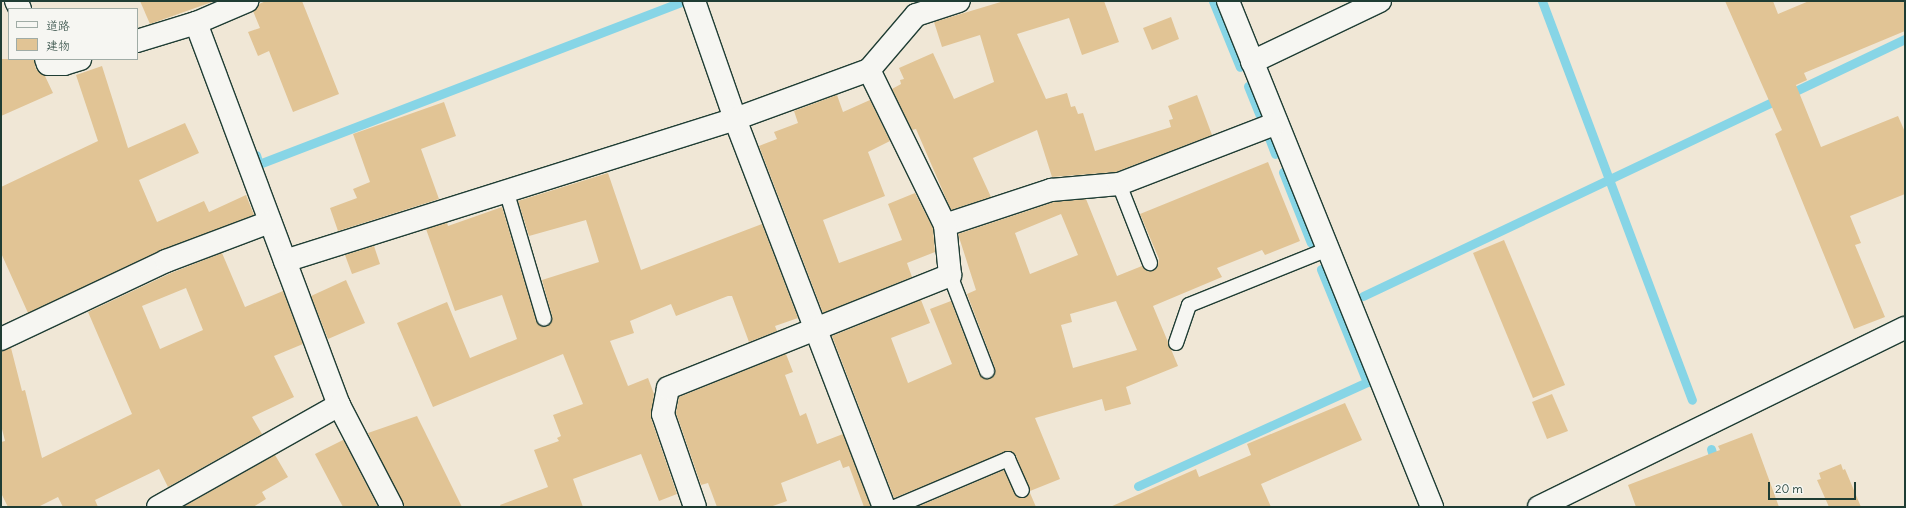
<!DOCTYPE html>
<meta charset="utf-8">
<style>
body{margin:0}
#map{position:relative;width:1906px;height:508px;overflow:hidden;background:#f0e7d6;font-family:Delius,"Klee One",sans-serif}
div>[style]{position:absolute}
.stream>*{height:9px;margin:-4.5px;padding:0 4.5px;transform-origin:4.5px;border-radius:4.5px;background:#87d5e6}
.building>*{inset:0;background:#e1c495}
.roads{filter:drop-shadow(1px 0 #1f3d34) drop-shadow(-1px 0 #1f3d34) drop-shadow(0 1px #1f3d34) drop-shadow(0 -1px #1f3d34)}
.service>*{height:14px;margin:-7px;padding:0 7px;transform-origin:7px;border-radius:7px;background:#f6f6f2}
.minor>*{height:22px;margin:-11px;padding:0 11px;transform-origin:11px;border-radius:11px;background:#f6f6f2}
.tertiary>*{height:22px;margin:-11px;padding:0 11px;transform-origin:11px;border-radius:11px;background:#f6f6f2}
span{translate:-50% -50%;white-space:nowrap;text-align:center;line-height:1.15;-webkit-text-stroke:4px #f6f6f2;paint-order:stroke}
.frame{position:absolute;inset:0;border:2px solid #1f3d34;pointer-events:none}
.legend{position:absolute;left:8px;top:8px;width:130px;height:52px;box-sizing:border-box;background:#f6f6f2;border:1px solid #a0aca6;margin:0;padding:5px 7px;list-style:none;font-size:12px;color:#1f3d34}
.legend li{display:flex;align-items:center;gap:8px;height:20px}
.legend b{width:20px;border:1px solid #a0aca6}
.scale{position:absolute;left:1768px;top:482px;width:88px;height:18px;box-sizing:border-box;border:2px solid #1f3d34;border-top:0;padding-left:5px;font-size:12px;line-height:14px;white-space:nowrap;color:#1f3d34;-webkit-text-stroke:3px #f6f6f2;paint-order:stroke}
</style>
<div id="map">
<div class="stream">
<div style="left:1213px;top:1px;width:71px;rotate:67.8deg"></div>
<div style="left:1542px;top:1px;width:426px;rotate:69.4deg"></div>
<div style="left:1248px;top:86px;width:35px;rotate:68deg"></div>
<div style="left:1269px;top:138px;width:17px;rotate:69deg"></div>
<div style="left:256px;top:155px;width:9px;rotate:72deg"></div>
<div style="left:259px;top:164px;width:452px;rotate:-21deg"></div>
<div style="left:1283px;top:172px;width:76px;rotate:68.5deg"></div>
<div style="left:1363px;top:296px;width:600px;rotate:-25.37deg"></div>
<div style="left:1711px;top:449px;width:17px;rotate:73deg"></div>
<div style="left:1138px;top:486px;width:252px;rotate:-24.4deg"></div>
<div style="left:1367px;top:382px;width:122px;rotate:-112.2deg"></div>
</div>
<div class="building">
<div style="clip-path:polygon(140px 1px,215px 1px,150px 24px)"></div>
<div style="clip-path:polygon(266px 1px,302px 1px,339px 94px,293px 112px,269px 51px,258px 56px,248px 32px,260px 28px,253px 11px,259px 4px)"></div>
<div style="clip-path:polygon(1004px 1px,1104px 1px,1119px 42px,1082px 55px,1069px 18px,1017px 34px,1046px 99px,1067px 93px,1071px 107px,1075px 106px,1078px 114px,1083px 113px,1095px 151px,1171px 127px,1169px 120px,1173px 119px,1168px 106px,1197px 95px,1212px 135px,1116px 172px,1052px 177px,1037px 130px,973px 158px,991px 197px,951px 210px,916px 129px,912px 130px,892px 89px,901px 84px,900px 80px,904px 79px,899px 68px,933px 53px,954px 99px,994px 82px,980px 35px,942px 47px,934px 22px)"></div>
<div style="clip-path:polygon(1725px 1px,1773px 1px,1778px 14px,1809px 1px,1905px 1px,1905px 31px,1804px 73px,1807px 80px,1796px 85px,1821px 147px,1898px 116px,1905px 132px,1905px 194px,1850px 216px,1861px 243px,1855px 245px,1885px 317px,1854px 329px,1775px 134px,1782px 130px)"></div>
<div style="clip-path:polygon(1171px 17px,1179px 39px,1152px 50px,1143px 28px)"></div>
<div style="clip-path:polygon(1px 59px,34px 59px,36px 69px,45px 76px,53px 93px,1px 116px)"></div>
<div style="clip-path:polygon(102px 66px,128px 148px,185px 123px,199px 153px,139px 180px,157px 222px,204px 201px,209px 212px,246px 195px,254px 215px,161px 250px,28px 313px,1px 253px,1px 187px,98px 141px,76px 75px)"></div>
<div style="clip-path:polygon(837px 95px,843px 112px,870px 100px,890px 141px,868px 152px,885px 196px,823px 220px,839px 263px,902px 240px,888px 204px,915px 193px,933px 228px,935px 252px,907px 263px,912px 277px,823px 313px,759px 146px,777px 139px,774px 132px,798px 123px,794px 111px)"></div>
<div style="clip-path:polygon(444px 102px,456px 136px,421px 149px,439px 199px,338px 231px,330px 208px,357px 198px,353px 189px,370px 182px,353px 134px)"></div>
<div style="clip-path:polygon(evenodd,1268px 162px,1300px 241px,1265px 255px,1262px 250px,1217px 268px,1222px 277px,1153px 306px,1178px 366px,1126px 387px,1131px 404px,1105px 411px,1102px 399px,1035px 418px,1060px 479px,1030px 491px,1016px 456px,1009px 451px,894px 498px,832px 336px,921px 300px,930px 323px,891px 338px,908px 383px,952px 364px,930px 309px,951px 301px,979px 374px,985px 379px,990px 379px,994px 376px,995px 368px,967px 294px,976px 290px,958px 234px,1054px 202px,1086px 199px,1117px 276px,1142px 266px,1145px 270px,1153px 271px,1157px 268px,1159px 259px,1140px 214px,1268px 162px,1061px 214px,1078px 255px,1030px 274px,1015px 233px,1061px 214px,1268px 162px,1116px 301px,1137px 350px,1073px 368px,1061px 325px,1072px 322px,1070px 314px,1116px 301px)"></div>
<div style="clip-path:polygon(608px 173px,641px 270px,762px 224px,798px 318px,775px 326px,777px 331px,749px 342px,732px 296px,728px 296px,676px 316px,671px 304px,630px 321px,634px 333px,610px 341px,628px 386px,648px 378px,654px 394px,651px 418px,677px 494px,659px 501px,641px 454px,573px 479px,583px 507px,501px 507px,500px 505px,548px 487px,534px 450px,559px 441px,557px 438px,561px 436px,553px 415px,583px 404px,563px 354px,433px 407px,397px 323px,447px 302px,470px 358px,517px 339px,502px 295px,455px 311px,426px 229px,447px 223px,448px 226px,502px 207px,536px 320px,542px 326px,547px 326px,552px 320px,552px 316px,542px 280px,599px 262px,586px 220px,529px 236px,518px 201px)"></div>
<div style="clip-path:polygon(1504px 240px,1565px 385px,1533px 398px,1473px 253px)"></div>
<div style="clip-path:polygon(374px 246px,380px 264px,352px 274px,345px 255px)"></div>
<div style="clip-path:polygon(evenodd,222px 253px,245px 307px,283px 291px,303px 344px,274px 356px,294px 397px,252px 417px,262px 434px,168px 487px,159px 469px,95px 500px,98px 507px,63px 507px,58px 497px,38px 507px,8px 507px,1px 493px,1px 442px,5px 441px,1px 425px,1px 351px,11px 348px,22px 391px,25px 390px,42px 458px,132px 414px,88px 312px,171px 273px,222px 253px,186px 288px,203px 330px,160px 349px,142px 306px,186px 288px)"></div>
<div style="clip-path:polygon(346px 280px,365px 323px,328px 339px,311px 296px)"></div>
<div style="clip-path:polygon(786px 354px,793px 372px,785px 375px,800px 416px,806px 413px,817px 444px,843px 434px,871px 507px,864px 507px,849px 466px,843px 468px,840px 460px,781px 483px,787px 501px,770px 507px,717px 507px,708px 483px,701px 485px,676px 413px,679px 397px)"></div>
<div style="clip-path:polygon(1552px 394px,1568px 431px,1547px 439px,1532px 402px)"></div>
<div style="clip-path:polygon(1345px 403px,1362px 440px,1261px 484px,1271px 507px,1110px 507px,1196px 469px,1199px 477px,1251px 455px,1247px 444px)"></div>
<div style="clip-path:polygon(417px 416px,462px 507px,404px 507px,368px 433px)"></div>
<div style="clip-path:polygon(1752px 433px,1779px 507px,1636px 507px,1628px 485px,1720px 450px,1718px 446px)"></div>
<div style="clip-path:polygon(343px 440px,344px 441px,378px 507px,343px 507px,315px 454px)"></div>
<div style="clip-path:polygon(275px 455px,288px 477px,262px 492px,266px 499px,253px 507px,183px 507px)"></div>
<div style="clip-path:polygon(1841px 464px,1843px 470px,1845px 469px,1861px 507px,1829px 507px,1817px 480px,1821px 479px,1819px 473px)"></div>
<div style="clip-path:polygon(1004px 470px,1017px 497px,1025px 498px,1030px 493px,1036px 507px,917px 507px)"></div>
</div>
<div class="roads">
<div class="service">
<div style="left:1119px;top:184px;width:85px;rotate:68.6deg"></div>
<div style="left:506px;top:190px;width:134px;rotate:73.5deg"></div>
<div style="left:950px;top:275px;width:103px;rotate:68.9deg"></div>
<div style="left:1176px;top:343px;width:40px;rotate:-71.1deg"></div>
<div style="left:1189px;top:305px;width:150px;rotate:-21.9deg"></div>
<div style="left:895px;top:507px;width:123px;rotate:-23deg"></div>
<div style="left:1008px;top:459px;width:34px;rotate:66deg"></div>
</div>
<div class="minor">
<div style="left:16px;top:1px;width:9px;rotate:63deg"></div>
<div style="left:694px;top:1px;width:125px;rotate:70.8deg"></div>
<div style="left:735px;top:119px;width:416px;rotate:69deg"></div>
<div style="left:1228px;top:1px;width:546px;rotate:68.04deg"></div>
<div style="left:196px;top:23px;width:408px;rotate:69.5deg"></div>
<div style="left:339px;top:405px;width:115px;rotate:62.5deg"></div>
<div style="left:137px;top:41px;width:62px;rotate:-17deg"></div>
<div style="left:196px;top:23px;width:56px;rotate:-23.3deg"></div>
<div style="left:46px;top:59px;width:5px;rotate:68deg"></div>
<div style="left:48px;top:64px;width:16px"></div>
<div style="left:64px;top:64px;width:17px;rotate:-17deg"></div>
<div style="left:1252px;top:62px;width:142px;rotate:-25.5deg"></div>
<div style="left:945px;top:225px;width:112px;rotate:-18.3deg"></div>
<div style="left:1051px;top:190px;width:68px;rotate:-5deg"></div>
<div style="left:1119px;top:184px;width:169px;rotate:-21.1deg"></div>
<div style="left:285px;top:261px;width:472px;rotate:-17.5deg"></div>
<div style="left:735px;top:119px;width:143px;rotate:-20.1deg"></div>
<div style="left:869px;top:70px;width:72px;rotate:-49.5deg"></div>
<div style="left:916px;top:15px;width:45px;rotate:-18deg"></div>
<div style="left:1px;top:339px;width:183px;rotate:-25.3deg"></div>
<div style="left:166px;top:261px;width:111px;rotate:-20.6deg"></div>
<div style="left:158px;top:507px;width:208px;rotate:-29.4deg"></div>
<div style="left:695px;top:507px;width:98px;rotate:-109deg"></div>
<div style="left:663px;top:414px;width:26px;rotate:-79deg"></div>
<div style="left:668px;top:388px;width:304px;rotate:-21.8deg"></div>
<div style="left:950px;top:275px;width:50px;rotate:-95.7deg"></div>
<div style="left:945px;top:225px;width:173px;rotate:-116.1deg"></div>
</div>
<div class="tertiary">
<div style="left:1539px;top:507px;width:407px;rotate:-26.1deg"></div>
</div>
</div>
<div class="frame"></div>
<ul class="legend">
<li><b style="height:5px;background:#f6f6f2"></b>道路</li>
<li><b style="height:11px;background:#e1c495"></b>建物</li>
</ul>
<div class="scale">20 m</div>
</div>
